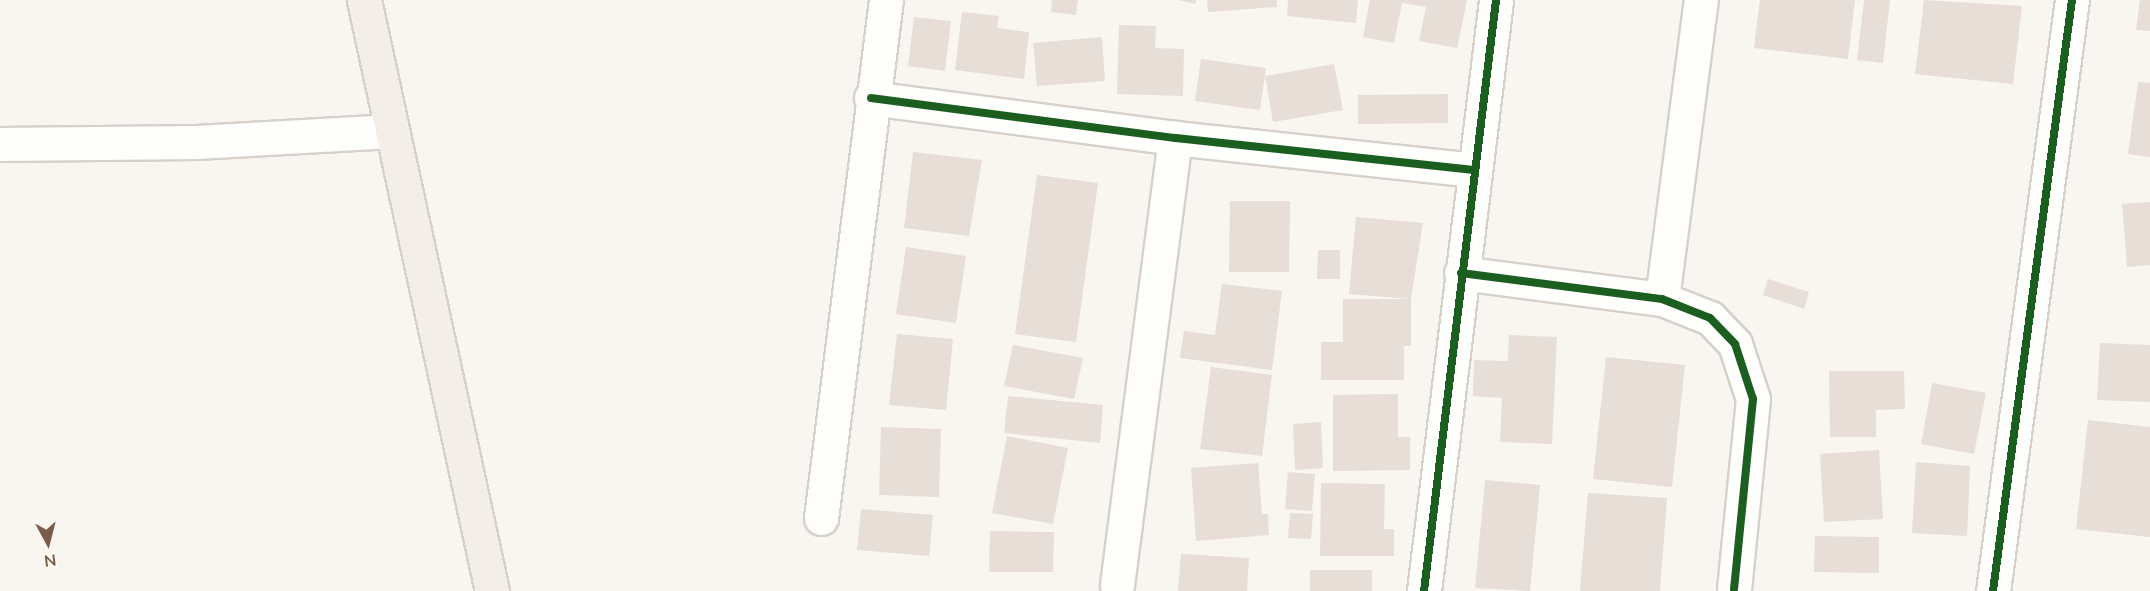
<!DOCTYPE html>
<style>
body{margin:0}
#map{position:relative;width:2150px;height:591px;overflow:hidden;background:#f9f5f0;font-family:Mulish,sans-serif}
div>[style]{position:absolute}
.building>*{inset:0;background:#e6ded7}
.roads{filter:drop-shadow(2px 0 #d7d1cb) drop-shadow(-2px 0 #d7d1cb) drop-shadow(0 2px #d7d1cb) drop-shadow(0 -2px #d7d1cb)}
.street>*{height:33px;margin:-16.5px;padding:0 16.5px;transform-origin:16.5px;border-radius:16.5px;background:#fefefd}
.primary>*{height:33px;margin:-16.5px;padding:0 16.5px;transform-origin:16.5px;border-radius:16.5px;background:#f3eee8}
.cycleway>*{height:8px;margin:-4px;padding:0 4px;transform-origin:4px;border-radius:4px;background:#1b5e20}
span{translate:-50% -50%;white-space:nowrap;text-align:center;line-height:1.15;-webkit-text-stroke:4.5px #fffaf3;paint-order:stroke}
.north{position:absolute;left:18px;top:513px;width:60px;height:60px;-webkit-text-stroke:4px #fffaf3;paint-order:stroke;rotate:173deg;font-size:16px;font-weight:700;line-height:24px;text-align:center;color:#7a5c4d}
.north::after{content:'';display:block;margin:auto;width:21px;height:27px;background:#7a5c4d;clip-path:polygon(50% 0,100% 100%,50% 72%,0 100%)}
</style>
<div id="map">
<div class="building">
<div style="clip-path:polygon(1052px 0,1078px 0,1076px 15px,1051px 12px)"></div>
<div style="clip-path:polygon(1178px 0,1196px 0,1195px 4px)"></div>
<div style="clip-path:polygon(1207px 0,1277px 0,1277px 7px,1208px 12px)"></div>
<div style="clip-path:polygon(1288px 0,1358px 0,1356px 23px,1287px 16px)"></div>
<div style="clip-path:polygon(1370px 0,1467px 0,1457px 48px,1419px 41px,1426px 7px,1402px 3px,1394px 43px,1363px 37px)"></div>
<div style="clip-path:polygon(1760px 0,1855px 0,1848px 59px,1754px 48px)"></div>
<div style="clip-path:polygon(1864px 0,1890px 0,1883px 63px,1857px 60px)"></div>
<div style="clip-path:polygon(1924px 0,2022px 6px,2013px 84px,1915px 74px)"></div>
<div style="clip-path:polygon(2140px 0,2150px 0,2150px 31px,2136px 30px)"></div>
<div style="clip-path:polygon(962px 12px,999px 16px,997px 28px,1029px 32px,1024px 79px,955px 70px)"></div>
<div style="clip-path:polygon(914px 17px,951px 21px,945px 71px,908px 66px)"></div>
<div style="clip-path:polygon(1119px 25px,1156px 26px,1155px 48px,1184px 49px,1183px 96px,1117px 94px)"></div>
<div style="clip-path:polygon(1102px 37px,1105px 81px,1037px 86px,1033px 43px)"></div>
<div style="clip-path:polygon(1201px 59px,1266px 68px,1260px 110px,1195px 101px)"></div>
<div style="clip-path:polygon(1334px 64px,1343px 110px,1273px 122px,1265px 76px)"></div>
<div style="clip-path:polygon(2138px 82px,2150px 83px,2150px 157px,2128px 154px)"></div>
<div style="clip-path:polygon(1448px 94px,1448px 123px,1358px 124px,1358px 95px)"></div>
<div style="clip-path:polygon(913px 152px,982px 160px,969px 236px,904px 228px)"></div>
<div style="clip-path:polygon(1037px 175px,1098px 183px,1076px 342px,1015px 334px)"></div>
<div style="clip-path:polygon(1230px 201px,1290px 201px,1289px 272px,1229px 272px)"></div>
<div style="clip-path:polygon(2150px 202px,2150px 265px,2127px 267px,2122px 204px)"></div>
<div style="clip-path:polygon(1356px 217px,1423px 223px,1411px 299px,1411px 346px,1404px 346px,1404px 380px,1321px 380px,1321px 342px,1343px 342px,1343px 299px,1409px 299px,1349px 294px)"></div>
<div style="clip-path:polygon(906px 247px,966px 256px,956px 323px,896px 314px)"></div>
<div style="clip-path:polygon(1318px 250px,1340px 250px,1340px 279px,1317px 279px)"></div>
<div style="clip-path:polygon(1768px 279px,1809px 292px,1804px 309px,1763px 295px)"></div>
<div style="clip-path:polygon(1222px 284px,1282px 291px,1272px 370px,1180px 358px,1184px 331px,1215px 335px)"></div>
<div style="clip-path:polygon(897px 334px,953px 339px,946px 410px,889px 405px)"></div>
<div style="clip-path:polygon(1509px 335px,1557px 337px,1552px 444px,1500px 442px,1502px 398px,1473px 396px,1474px 360px,1508px 361px)"></div>
<div style="clip-path:polygon(2100px 343px,2150px 345px,2150px 402px,2097px 400px)"></div>
<div style="clip-path:polygon(1013px 345px,1083px 358px,1074px 399px,1004px 386px)"></div>
<div style="clip-path:polygon(1606px 357px,1685px 365px,1672px 487px,1593px 479px)"></div>
<div style="clip-path:polygon(1211px 367px,1272px 375px,1262px 456px,1200px 449px)"></div>
<div style="clip-path:polygon(1829px 371px,1904px 371px,1905px 409px,1876px 410px,1876px 437px,1830px 437px)"></div>
<div style="clip-path:polygon(1932px 383px,1986px 393px,1974px 454px,1921px 444px)"></div>
<div style="clip-path:polygon(1398px 394px,1398px 437px,1410px 437px,1410px 470px,1333px 471px,1333px 395px)"></div>
<div style="clip-path:polygon(1008px 396px,1103px 405px,1100px 443px,1004px 433px)"></div>
<div style="clip-path:polygon(2088px 420px,2150px 427px,2150px 537px,2076px 529px)"></div>
<div style="clip-path:polygon(1321px 422px,1323px 468px,1295px 470px,1293px 424px)"></div>
<div style="clip-path:polygon(881px 427px,941px 429px,939px 497px,879px 495px)"></div>
<div style="clip-path:polygon(1007px 436px,1068px 448px,1053px 524px,992px 513px)"></div>
<div style="clip-path:polygon(1879px 450px,1883px 519px,1824px 522px,1820px 454px)"></div>
<div style="clip-path:polygon(1916px 462px,1970px 466px,1967px 536px,1912px 533px)"></div>
<div style="clip-path:polygon(1258px 463px,1262px 514px,1268px 514px,1269px 535px,1196px 541px,1191px 468px)"></div>
<div style="clip-path:polygon(1288px 472px,1315px 474px,1312px 511px,1285px 509px)"></div>
<div style="clip-path:polygon(1485px 480px,1540px 485px,1530px 591px,1475px 588px)"></div>
<div style="clip-path:polygon(1321px 483px,1385px 484px,1384px 529px,1394px 529px,1394px 556px,1320px 556px)"></div>
<div style="clip-path:polygon(1588px 493px,1667px 498px,1660px 591px,1580px 591px)"></div>
<div style="clip-path:polygon(861px 509px,933px 515px,929px 556px,857px 550px)"></div>
<div style="clip-path:polygon(1290px 513px,1313px 514px,1311px 539px,1288px 538px)"></div>
<div style="clip-path:polygon(990px 531px,1054px 532px,1053px 572px,989px 572px)"></div>
<div style="clip-path:polygon(1815px 536px,1879px 537px,1879px 573px,1814px 572px)"></div>
<div style="clip-path:polygon(1181px 554px,1249px 558px,1247px 591px,1178px 591px)"></div>
<div style="clip-path:polygon(1310px 570px,1372px 570px,1372px 591px,1310px 591px)"></div>
</div>
<div class="roads">
<div class="street">
<div style="left:871px;top:98px;width:307px;rotate:7.5deg"></div>
<div style="left:1175px;top:138px;width:299px;rotate:6.1deg"></div>
<div style="left:0;top:144px;width:196px;rotate:-0.6deg"></div>
<div style="left:196px;top:142px;width:196px;rotate:-3.2deg"></div>
<div style="left:1461px;top:273px;width:203px;rotate:7.4deg"></div>
<div style="left:1662px;top:299px;width:52px;rotate:21.6deg"></div>
<div style="left:1710px;top:318px;width:36px;rotate:46deg"></div>
<div style="left:1735px;top:344px;width:58px;rotate:71.9deg"></div>
<div style="left:1753px;top:399px;width:191px;rotate:95.7deg"></div>
<div style="left:1662px;top:299px;width:302px;rotate:-82.6deg"></div>
<div style="left:821px;top:518px;width:522px;rotate:-82.85deg"></div>
<div style="left:1117px;top:585px;width:451px;rotate:-82.6deg"></div>
<div style="left:1424px;top:591px;width:595px;rotate:-83.05deg"></div>
<div style="left:1993px;top:591px;width:596px;rotate:-82.39deg"></div>
</div>
<div class="primary">
<div style="left:364px;top:0;width:605px;rotate:77.78deg"></div>
</div>
</div>
<div class="cycleway">
<div style="left:871px;top:98px;width:307px;rotate:7.5deg"></div>
<div style="left:1175px;top:138px;width:299px;rotate:6.1deg"></div>
<div style="left:1461px;top:273px;width:203px;rotate:7.4deg"></div>
<div style="left:1662px;top:299px;width:52px;rotate:21.6deg"></div>
<div style="left:1710px;top:318px;width:36px;rotate:46deg"></div>
<div style="left:1735px;top:344px;width:58px;rotate:71.9deg"></div>
<div style="left:1753px;top:399px;width:191px;rotate:95.7deg"></div>
<div style="left:1424px;top:591px;width:595px;rotate:-83.05deg"></div>
<div style="left:1993px;top:591px;width:596px;rotate:-82.39deg"></div>
</div>
<div class="north">N</div>
</div>
